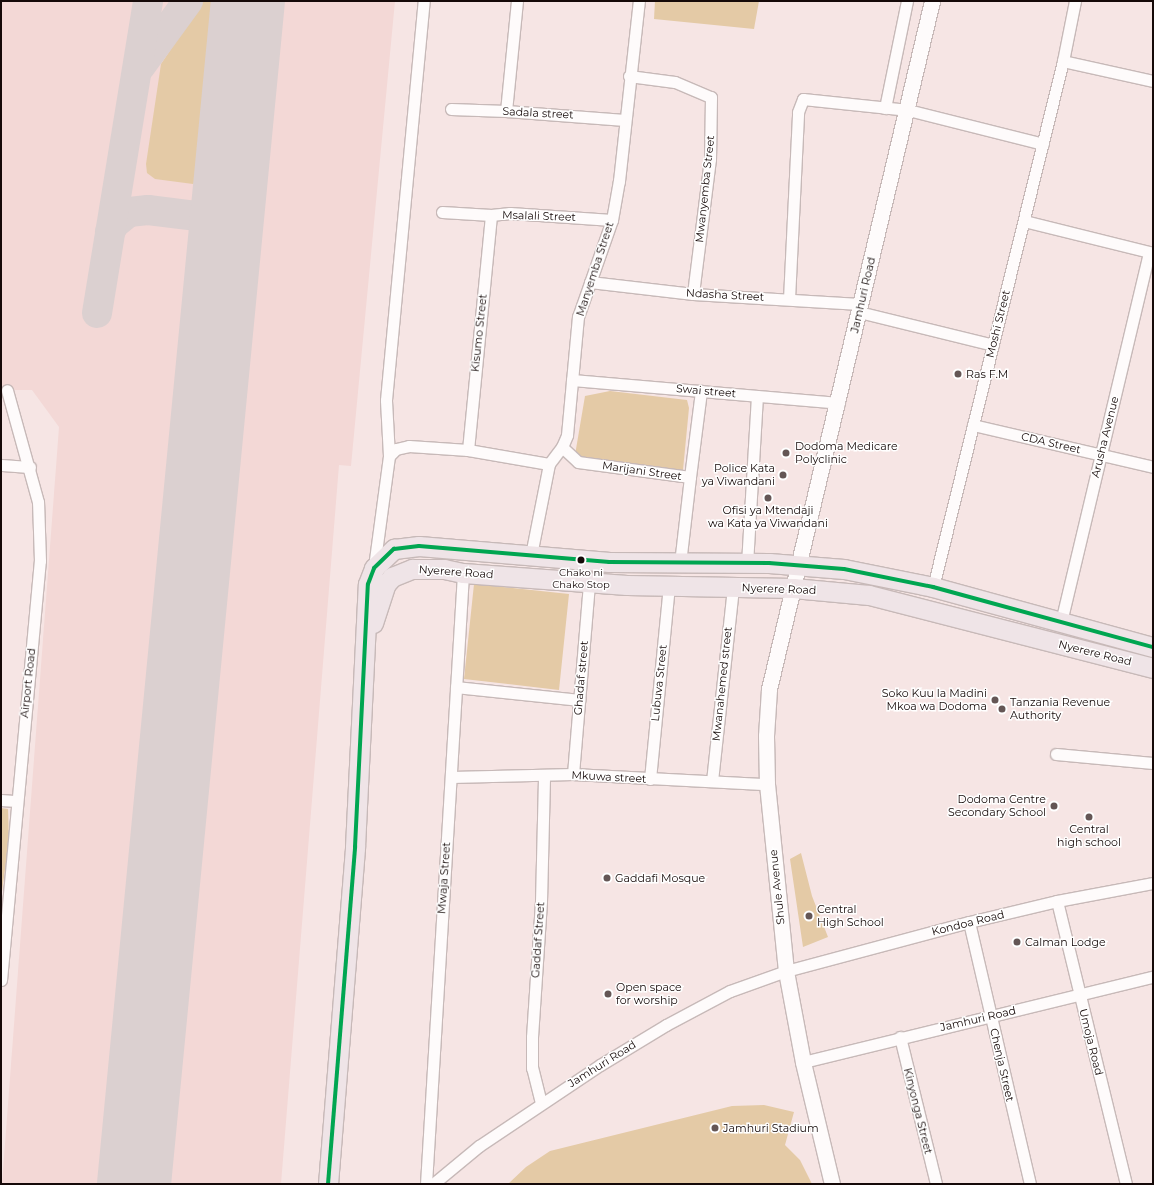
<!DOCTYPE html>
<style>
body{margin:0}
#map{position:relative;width:1154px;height:1185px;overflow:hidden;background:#f6e5e4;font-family:Montserrat,sans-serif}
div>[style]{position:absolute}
.built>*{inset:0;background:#f3d8d6}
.green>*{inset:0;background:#e4caa6}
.taxiway>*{height:30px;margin:-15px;padding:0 15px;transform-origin:15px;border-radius:15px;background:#dbd0d0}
.runway>*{height:74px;margin:-37px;padding:0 37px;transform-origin:37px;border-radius:37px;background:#dbd0d0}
.roads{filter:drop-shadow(1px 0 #c7b9b8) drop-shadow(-1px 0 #c7b9b8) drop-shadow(0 1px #c7b9b8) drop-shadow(0 -1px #c7b9b8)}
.street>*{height:11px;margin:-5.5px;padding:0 5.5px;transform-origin:5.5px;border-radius:5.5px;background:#fefbfb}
.secondary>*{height:15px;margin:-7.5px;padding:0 7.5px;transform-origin:7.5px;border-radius:7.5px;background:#fefbfb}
.highway>*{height:19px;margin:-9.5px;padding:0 9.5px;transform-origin:9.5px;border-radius:9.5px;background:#efe4e7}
.bus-1>*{height:4px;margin:-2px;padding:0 2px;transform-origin:2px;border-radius:2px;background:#00a651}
.dots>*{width:11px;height:11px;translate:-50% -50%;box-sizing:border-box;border:2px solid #fff;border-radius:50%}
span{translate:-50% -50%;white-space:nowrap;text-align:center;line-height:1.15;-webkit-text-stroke:3px #fff;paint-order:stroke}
.bus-label{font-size:10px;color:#150908}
.street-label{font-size:11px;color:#150908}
.poi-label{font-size:11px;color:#150908}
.left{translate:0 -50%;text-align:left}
.right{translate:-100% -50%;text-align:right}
.frame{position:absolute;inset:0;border:2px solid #150908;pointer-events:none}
</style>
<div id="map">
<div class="built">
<div style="clip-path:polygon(1px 1px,395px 1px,351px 466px,339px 465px,281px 1184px,2px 1184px,59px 427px,32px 390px,1px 390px)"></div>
</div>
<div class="green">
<div style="clip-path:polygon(203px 1px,223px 1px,205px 175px,193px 184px,155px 179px,147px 173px,146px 164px,161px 64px)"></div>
<div style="clip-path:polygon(655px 1px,759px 1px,754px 29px,654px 19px)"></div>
<div style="clip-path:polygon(610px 391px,687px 400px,689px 408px,683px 470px,602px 465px,575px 455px,585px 396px)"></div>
<div style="clip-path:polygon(474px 584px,569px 594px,559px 690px,464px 679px)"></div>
<div style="clip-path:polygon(1px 808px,8px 809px,9px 840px,1px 899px)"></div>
<div style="clip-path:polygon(801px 853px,812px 896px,828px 937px,803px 947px,790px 859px)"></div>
<div style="clip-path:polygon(764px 1105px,794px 1112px,785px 1145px,800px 1160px,812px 1184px,508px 1184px,526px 1167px,550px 1151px,732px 1106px)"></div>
</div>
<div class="taxiway">
<div style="left:140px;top:67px;width:82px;rotate:-54deg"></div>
<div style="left:201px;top:219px;width:18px;rotate:29deg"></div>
<div style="left:217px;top:228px;width:16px;rotate:60deg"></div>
<div style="left:110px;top:232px;width:9px;rotate:-63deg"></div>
<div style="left:114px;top:224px;width:19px;rotate:-39deg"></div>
<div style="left:129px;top:212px;width:19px;rotate:-6deg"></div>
<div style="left:148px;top:210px;width:64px;rotate:7.1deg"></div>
<div style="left:212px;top:218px;width:12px;rotate:-31deg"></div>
<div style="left:222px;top:212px;width:13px;rotate:-58deg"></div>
<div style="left:97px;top:313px;width:316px;rotate:-80.7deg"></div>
</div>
<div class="runway">
<div style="left:134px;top:1184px;width:1188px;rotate:-84.5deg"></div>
</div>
<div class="roads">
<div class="street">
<div style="left:1063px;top:61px;width:92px;rotate:12.5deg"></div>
<div style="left:629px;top:76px;width:46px;rotate:7.4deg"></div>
<div style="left:675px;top:82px;width:39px;rotate:23deg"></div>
<div style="left:711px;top:97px;width:62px;rotate:90.9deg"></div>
<div style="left:710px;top:159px;width:136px;rotate:97.2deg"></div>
<div style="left:885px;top:108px;width:109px;rotate:-78.4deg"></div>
<div style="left:451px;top:109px;width:55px;rotate:2.1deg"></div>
<div style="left:506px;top:111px;width:119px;rotate:4.3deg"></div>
<div style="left:506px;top:111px;width:111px;rotate:-84.3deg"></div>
<div style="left:442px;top:212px;width:49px;rotate:3.5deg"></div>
<div style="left:491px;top:215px;width:19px;rotate:-6deg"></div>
<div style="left:510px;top:213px;width:102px;rotate:3.9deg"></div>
<div style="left:1024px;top:221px;width:133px;rotate:13.9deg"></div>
<div style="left:590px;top:282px;width:104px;rotate:6.6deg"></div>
<div style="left:693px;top:294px;width:167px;rotate:3.4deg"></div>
<div style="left:789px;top:299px;width:187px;rotate:-87.2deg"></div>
<div style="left:798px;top:112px;width:14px;rotate:-69deg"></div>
<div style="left:803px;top:99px;width:106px;rotate:6deg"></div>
<div style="left:908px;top:110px;width:139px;rotate:14.1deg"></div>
<div style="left:859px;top:312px;width:138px;rotate:13.8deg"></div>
<div style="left:572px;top:380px;width:268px;rotate:4.9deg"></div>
<div style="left:973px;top:425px;width:185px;rotate:13.1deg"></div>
<div style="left:562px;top:447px;width:22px;rotate:43deg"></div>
<div style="left:578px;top:462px;width:113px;rotate:7.6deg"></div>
<div style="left:690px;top:477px;width:88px;rotate:96.6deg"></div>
<div style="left:468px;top:450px;width:236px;rotate:-84.4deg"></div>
<div style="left:389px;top:456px;width:56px;rotate:-93.1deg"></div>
<div style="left:386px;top:400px;width:401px;rotate:-84.6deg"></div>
<div style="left:1px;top:465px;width:29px;rotate:4deg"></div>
<div style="left:690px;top:477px;width:87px;rotate:-82.7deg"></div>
<div style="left:531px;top:555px;width:93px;rotate:-78.8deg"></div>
<div style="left:549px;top:464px;width:21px;rotate:-53deg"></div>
<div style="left:562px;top:447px;width:13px;rotate:-67deg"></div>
<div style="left:567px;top:435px;width:119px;rotate:-84.7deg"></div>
<div style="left:578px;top:317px;width:103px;rotate:-70.7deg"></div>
<div style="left:612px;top:220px;width:40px;rotate:-80deg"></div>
<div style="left:619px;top:181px;width:181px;rotate:-83.7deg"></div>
<div style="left:747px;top:564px;width:168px;rotate:-86.6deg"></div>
<div style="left:374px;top:567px;width:112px;rotate:-82.3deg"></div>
<div style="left:389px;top:456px;width:10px;rotate:-45deg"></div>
<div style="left:396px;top:449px;width:13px;rotate:-13deg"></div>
<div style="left:409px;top:446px;width:59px;rotate:3.9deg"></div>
<div style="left:468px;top:450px;width:82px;rotate:9.8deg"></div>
<div style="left:933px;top:587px;width:542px;rotate:-76.12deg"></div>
<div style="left:1063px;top:61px;width:61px;rotate:-78.7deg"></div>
<div style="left:1061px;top:622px;width:380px;rotate:-76.6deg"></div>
<div style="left:456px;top:687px;width:124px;rotate:6deg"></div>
<div style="left:1056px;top:754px;width:97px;rotate:5.3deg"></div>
<div style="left:573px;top:774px;width:193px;rotate:-85.2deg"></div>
<div style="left:451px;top:777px;width:122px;rotate:-1.4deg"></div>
<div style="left:573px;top:774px;width:194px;rotate:3deg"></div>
<div style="left:650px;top:779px;width:194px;rotate:-84.4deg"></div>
<div style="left:712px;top:781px;width:195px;rotate:-83.8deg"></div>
<div style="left:1px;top:800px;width:16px;rotate:4deg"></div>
<div style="left:1057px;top:901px;width:291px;rotate:76.3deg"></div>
<div style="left:969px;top:922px;width:269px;rotate:76.9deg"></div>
<div style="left:1px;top:980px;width:421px;rotate:-84.7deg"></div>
<div style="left:40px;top:561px;width:59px;rotate:-91.9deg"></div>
<div style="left:38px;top:502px;width:116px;rotate:-105.5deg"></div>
<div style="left:900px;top:1037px;width:151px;rotate:76.2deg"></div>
<div style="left:803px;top:1062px;width:360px;rotate:-13.7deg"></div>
<div style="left:541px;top:1103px;width:36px;rotate:-104deg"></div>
<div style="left:532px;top:1068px;width:31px;rotate:-90deg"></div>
<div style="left:532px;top:1037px;width:136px;rotate:-86.2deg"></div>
<div style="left:541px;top:901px;width:126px;rotate:-88.6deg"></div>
<div style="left:426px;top:1184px;width:612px;rotate:-86.53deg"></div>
<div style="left:433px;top:1184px;width:60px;rotate:-39.6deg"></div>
<div style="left:479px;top:1146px;width:146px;rotate:-33.8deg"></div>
<div style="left:600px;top:1065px;width:77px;rotate:-31.2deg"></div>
<div style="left:666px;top:1025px;width:72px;rotate:-28deg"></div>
<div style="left:730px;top:991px;width:59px;rotate:-19.7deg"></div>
<div style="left:786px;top:971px;width:189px;rotate:-15deg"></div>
<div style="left:969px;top:922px;width:90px;rotate:-13.4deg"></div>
<div style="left:1057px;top:901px;width:98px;rotate:-10.6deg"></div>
</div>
<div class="secondary">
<div style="left:832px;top:1184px;width:125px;rotate:-103.4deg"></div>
<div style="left:803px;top:1062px;width:93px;rotate:-100.6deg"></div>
<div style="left:786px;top:971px;width:188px;rotate:-95.8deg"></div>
<div style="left:767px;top:784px;width:48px;rotate:-91.2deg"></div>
<div style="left:766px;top:736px;width:47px;rotate:-86.3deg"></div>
<div style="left:769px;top:689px;width:707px;rotate:-76.67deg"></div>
</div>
<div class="highway">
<div style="left:373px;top:623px;width:40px;rotate:-72deg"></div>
<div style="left:385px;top:585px;width:11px;rotate:-49deg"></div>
<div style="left:392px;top:577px;width:22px;rotate:-22deg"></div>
<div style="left:412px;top:569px;width:32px"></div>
<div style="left:444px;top:569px;width:19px;rotate:12deg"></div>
<div style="left:463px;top:573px;width:164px;rotate:4.2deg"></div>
<div style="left:627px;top:585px;width:166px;rotate:1deg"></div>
<div style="left:793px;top:588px;width:76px;rotate:5.3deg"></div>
<div style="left:869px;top:595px;width:293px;rotate:14.4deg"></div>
<div style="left:328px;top:1184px;width:338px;rotate:-85.4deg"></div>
<div style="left:355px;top:847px;width:263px;rotate:-87.2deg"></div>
<div style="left:368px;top:584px;width:17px;rotate:-69deg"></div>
<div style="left:374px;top:568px;width:28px;rotate:-44deg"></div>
<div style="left:394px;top:549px;width:25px;rotate:-7deg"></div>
<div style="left:419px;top:546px;width:191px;rotate:4.8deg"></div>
<div style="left:609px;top:562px;width:160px;rotate:0.4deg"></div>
<div style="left:769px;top:563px;width:75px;rotate:4.6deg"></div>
<div style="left:844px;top:569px;width:91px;rotate:11.4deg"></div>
<div style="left:933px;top:587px;width:228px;rotate:15.3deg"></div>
</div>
</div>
<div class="bus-1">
<div style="left:328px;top:1184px;width:338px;rotate:-85.4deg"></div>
<div style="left:355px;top:847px;width:263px;rotate:-87.2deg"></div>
<div style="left:368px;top:584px;width:17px;rotate:-69deg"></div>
<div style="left:374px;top:568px;width:28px;rotate:-44deg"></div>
<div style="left:394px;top:549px;width:25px;rotate:-7deg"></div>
<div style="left:419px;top:546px;width:191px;rotate:4.8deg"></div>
<div style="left:609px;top:562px;width:160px;rotate:0.4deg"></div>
<div style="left:769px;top:563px;width:75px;rotate:4.6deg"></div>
<div style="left:844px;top:569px;width:91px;rotate:11.4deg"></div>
<div style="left:933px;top:587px;width:228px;rotate:15.3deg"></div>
</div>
<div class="dots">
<div style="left:958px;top:374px;background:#645655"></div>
<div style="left:786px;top:453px;background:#645655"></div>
<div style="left:783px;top:475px;background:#645655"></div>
<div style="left:768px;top:498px;background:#645655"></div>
<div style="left:581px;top:560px;background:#150908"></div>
<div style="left:995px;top:700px;background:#645655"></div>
<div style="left:1002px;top:709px;background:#645655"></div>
<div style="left:1054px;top:806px;background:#645655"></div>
<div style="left:1089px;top:817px;background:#645655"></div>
<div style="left:607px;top:878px;background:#645655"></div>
<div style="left:809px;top:916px;background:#645655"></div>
<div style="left:1017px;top:942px;background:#645655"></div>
<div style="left:608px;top:994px;background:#645655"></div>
<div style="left:715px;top:1128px;background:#645655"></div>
</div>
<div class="bus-label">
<span style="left:581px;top:578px">Chako ni<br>Chako Stop</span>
</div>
<div class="street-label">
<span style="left:538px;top:113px;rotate:3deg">Sadala street</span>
<span style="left:705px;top:189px;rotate:-84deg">Mwanyemba Street</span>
<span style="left:539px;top:216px;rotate:2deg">Msalali Street</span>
<span style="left:595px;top:269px;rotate:-72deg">Manyemba Street</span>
<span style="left:725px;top:295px;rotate:3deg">Ndasha Street</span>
<span style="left:863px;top:295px;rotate:-77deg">Jamhuri Road</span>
<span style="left:998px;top:324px;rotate:-76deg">Moshi Street</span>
<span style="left:479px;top:333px;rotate:-84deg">Kisumo Street</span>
<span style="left:706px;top:391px;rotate:5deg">Swai street</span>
<span style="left:1105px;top:437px;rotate:-76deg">Arusha Avenue</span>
<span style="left:1051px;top:443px;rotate:13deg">CDA Street</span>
<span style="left:642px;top:471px;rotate:8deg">Marijani Street</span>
<span style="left:456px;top:572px;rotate:4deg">Nyerere Road</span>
<span style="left:779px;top:589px;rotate:2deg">Nyerere Road</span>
<span style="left:1095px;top:653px;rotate:14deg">Nyerere Road</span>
<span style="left:581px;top:678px;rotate:-85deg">Ghadaf street</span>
<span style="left:28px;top:683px;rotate:-84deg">Airport Road</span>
<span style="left:659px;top:683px;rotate:-84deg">Lubuva Street</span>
<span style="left:722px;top:684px;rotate:-84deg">Mwanahemed street</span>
<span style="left:609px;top:777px;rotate:3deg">Mkuwa street</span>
<span style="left:444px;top:878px;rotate:-86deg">Mwaja Street</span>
<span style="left:777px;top:887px;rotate:-96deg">Shule Avenue</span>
<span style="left:968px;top:923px;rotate:-14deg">Kondoa Road</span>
<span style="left:538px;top:940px;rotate:-86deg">Gaddaf Street</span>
<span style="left:978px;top:1019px;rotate:-13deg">Jamhuri Road</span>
<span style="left:1091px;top:1042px;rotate:76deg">Umoja Road</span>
<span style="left:602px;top:1064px;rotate:-32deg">Jamhuri Road</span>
<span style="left:1002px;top:1065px;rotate:77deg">Chenja Street</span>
<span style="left:918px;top:1111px;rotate:76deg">Kinyonga Street</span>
</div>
<div class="poi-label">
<span class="left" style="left:966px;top:374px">Ras F.M</span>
<span class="left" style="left:795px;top:453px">Dodoma Medicare<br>Polyclinic</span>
<span class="right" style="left:775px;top:475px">Police Kata<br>ya Viwandani</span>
<span style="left:768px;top:517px">Ofisi ya Mtendaji<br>wa Kata ya Viwandani</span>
<span class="right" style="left:987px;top:700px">Soko Kuu la Madini<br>Mkoa wa Dodoma</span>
<span class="left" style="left:1010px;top:709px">Tanzania Revenue<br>Authority</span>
<span class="right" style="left:1046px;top:806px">Dodoma Centre<br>Secondary School</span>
<span style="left:1089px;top:836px">Central<br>high school</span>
<span class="left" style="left:615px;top:878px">Gaddafi Mosque</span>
<span class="left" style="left:817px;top:916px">Central<br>High School</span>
<span class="left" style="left:1025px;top:942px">Calman Lodge</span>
<span class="left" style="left:616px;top:994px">Open space<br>for worship</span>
<span class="left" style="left:723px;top:1128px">Jamhuri Stadium</span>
</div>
<div class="frame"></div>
</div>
